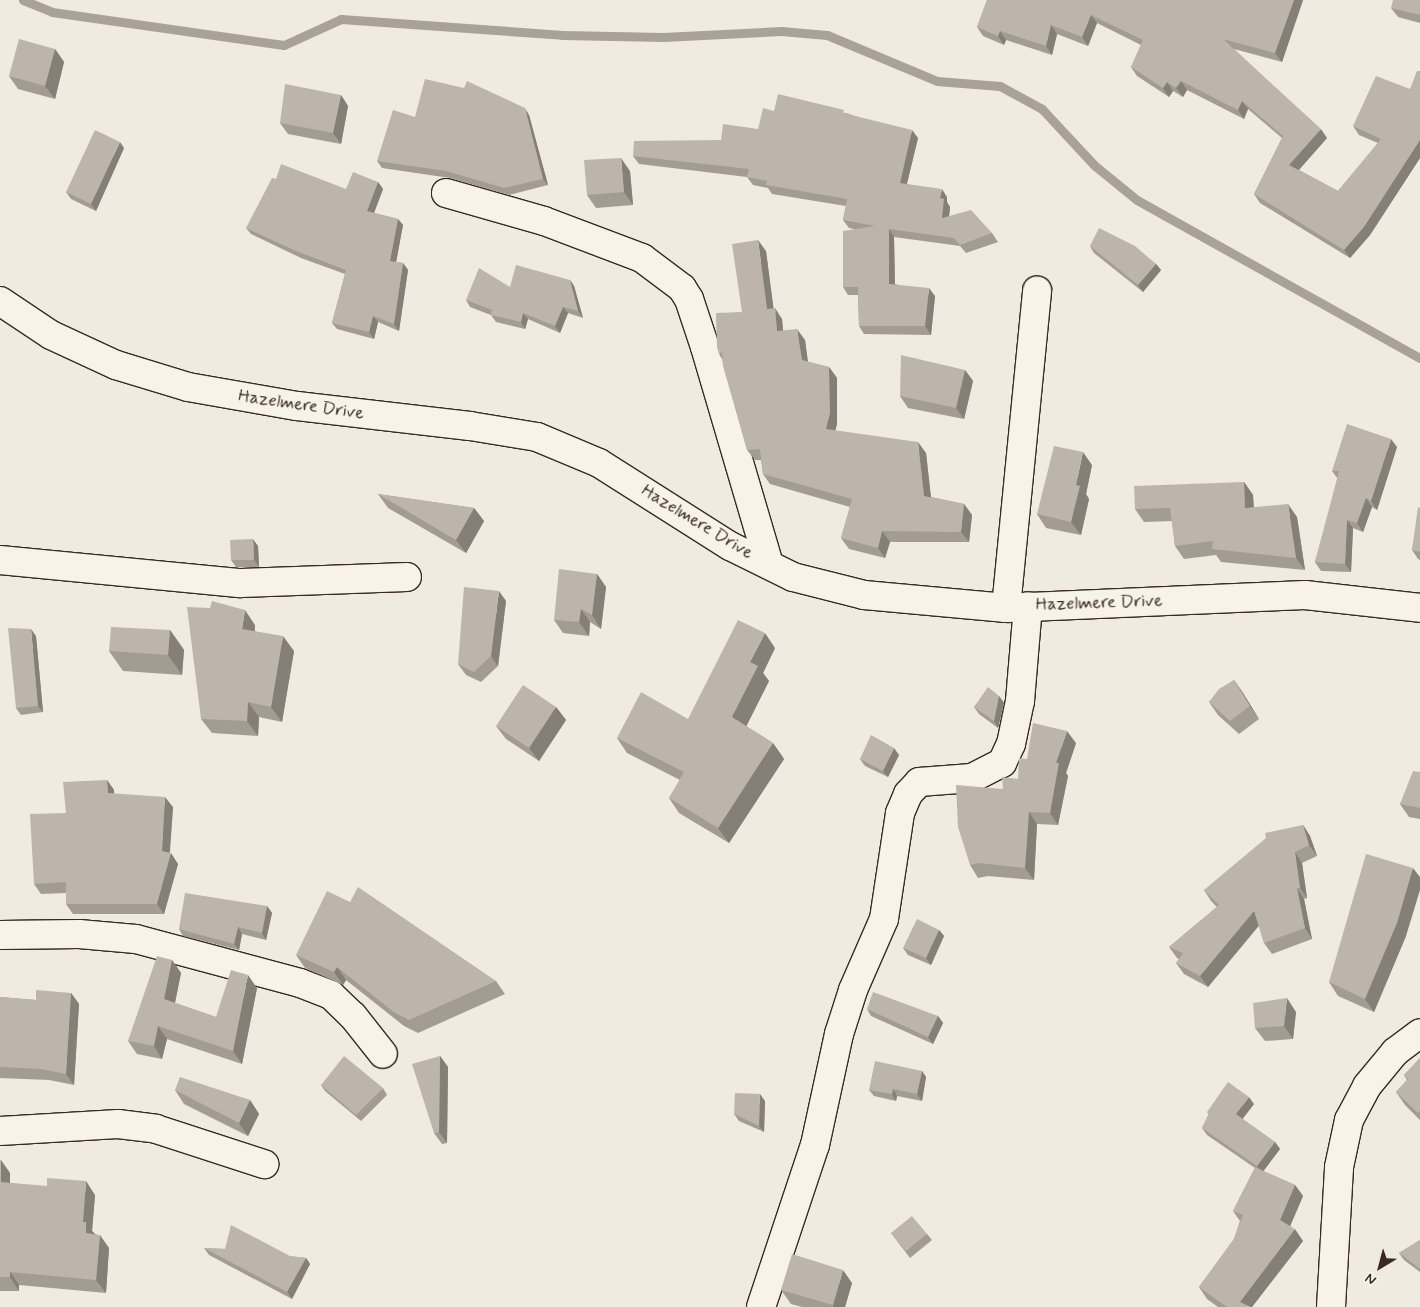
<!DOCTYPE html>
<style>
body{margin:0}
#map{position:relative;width:1420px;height:1307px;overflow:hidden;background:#efebe0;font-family:Mynerve,sans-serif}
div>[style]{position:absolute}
.stream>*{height:9px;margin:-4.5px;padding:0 4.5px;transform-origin:4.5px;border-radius:4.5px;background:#aaa296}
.roads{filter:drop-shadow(1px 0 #3b2a1e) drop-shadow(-1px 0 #3b2a1e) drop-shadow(0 1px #3b2a1e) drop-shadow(0 -1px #3b2a1e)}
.minor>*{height:28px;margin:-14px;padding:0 14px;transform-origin:14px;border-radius:14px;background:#f7f3e8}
.tertiary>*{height:28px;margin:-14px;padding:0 14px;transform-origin:14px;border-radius:14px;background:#f7f3e8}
.wall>*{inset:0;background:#a39c92}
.shaded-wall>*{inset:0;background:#847f77}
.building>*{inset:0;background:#bdb5aa}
span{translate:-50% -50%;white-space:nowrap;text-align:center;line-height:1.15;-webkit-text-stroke:4.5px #f7f3e8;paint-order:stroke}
.street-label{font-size:18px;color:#3b2a1e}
.north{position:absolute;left:1355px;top:1242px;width:50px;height:50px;-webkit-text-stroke:4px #f7f3e8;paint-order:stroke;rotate:217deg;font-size:14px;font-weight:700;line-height:20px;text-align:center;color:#3b2a1e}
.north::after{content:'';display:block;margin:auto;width:18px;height:22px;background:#3b2a1e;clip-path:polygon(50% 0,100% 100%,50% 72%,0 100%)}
</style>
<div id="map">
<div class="stream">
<div style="left:23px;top:0;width:31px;rotate:22deg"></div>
<div style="left:52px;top:12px;width:234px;rotate:8.1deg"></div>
<div style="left:284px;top:45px;width:63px;rotate:-24.5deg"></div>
<div style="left:341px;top:19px;width:222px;rotate:4.1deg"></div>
<div style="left:562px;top:35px;width:101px;rotate:1.1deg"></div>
<div style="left:663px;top:37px;width:118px;rotate:-2.9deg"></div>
<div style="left:781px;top:31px;width:46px;rotate:5deg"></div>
<div style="left:827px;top:35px;width:119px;rotate:22.7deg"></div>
<div style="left:937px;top:81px;width:63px;rotate:4.5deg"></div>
<div style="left:1000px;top:86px;width:48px;rotate:28.7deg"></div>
<div style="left:1042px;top:109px;width:76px;rotate:47.1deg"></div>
<div style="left:1094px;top:165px;width:55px;rotate:39.1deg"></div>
<div style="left:1137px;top:200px;width:324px;rotate:29.2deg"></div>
</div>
<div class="roads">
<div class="minor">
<div style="left:446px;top:193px;width:102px;rotate:15.9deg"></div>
<div style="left:544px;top:221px;width:105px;rotate:20.7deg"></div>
<div style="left:642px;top:258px;width:50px;rotate:36.9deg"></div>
<div style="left:682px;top:288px;width:13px;rotate:58deg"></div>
<div style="left:689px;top:299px;width:51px;rotate:71.6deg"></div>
<div style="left:705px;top:347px;width:227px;rotate:73.6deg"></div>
<div style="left:0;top:560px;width:242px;rotate:5.5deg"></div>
<div style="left:241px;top:583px;width:166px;rotate:-2.1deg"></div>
<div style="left:1006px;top:608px;width:319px;rotate:-84.4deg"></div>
<div style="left:0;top:935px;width:79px;rotate:-0.7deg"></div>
<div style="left:79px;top:934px;width:57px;rotate:5deg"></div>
<div style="left:136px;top:939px;width:170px;rotate:15deg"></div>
<div style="left:300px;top:983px;width:33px;rotate:21deg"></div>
<div style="left:331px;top:995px;width:30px;rotate:44deg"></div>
<div style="left:353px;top:1016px;width:48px;rotate:51.7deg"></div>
<div style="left:0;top:1131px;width:118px;rotate:-3.4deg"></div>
<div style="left:118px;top:1124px;width:38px;rotate:7deg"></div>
<div style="left:156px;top:1129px;width:114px;rotate:18deg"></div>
<div style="left:761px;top:1307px;width:171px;rotate:-71.6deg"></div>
<div style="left:815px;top:1145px;width:114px;rotate:-77.8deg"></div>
<div style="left:839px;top:1034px;width:46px;rotate:-72.3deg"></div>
<div style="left:853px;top:990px;width:77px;rotate:-66.4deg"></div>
<div style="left:884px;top:919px;width:107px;rotate:-81.4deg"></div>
<div style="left:900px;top:813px;width:21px;rotate:-67deg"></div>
<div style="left:908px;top:794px;width:16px;rotate:-47deg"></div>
<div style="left:919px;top:782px;width:53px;rotate:-4.3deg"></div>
<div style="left:972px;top:778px;width:34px;rotate:-27deg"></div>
<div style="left:1002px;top:763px;width:21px;rotate:-65deg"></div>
<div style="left:1011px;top:744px;width:44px;rotate:-78.2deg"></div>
<div style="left:1020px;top:701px;width:95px;rotate:-85.2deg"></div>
<div style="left:1331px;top:1307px;width:140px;rotate:-86.7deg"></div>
<div style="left:1339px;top:1167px;width:48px;rotate:-78deg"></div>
<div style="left:1349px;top:1120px;width:38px;rotate:-62deg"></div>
<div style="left:1367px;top:1086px;width:44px;rotate:-50.5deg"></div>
<div style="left:1395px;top:1052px;width:31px;rotate:-37deg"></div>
</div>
<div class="tertiary">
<div style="left:0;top:301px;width:61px;rotate:33.7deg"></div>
<div style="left:51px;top:335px;width:72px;rotate:24.8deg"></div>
<div style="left:116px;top:365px;width:75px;rotate:17deg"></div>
<div style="left:188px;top:387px;width:111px;rotate:9.9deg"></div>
<div style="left:297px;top:406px;width:174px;rotate:6.6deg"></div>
<div style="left:470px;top:426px;width:68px;rotate:9.3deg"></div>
<div style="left:537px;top:437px;width:67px;rotate:22.8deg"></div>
<div style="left:599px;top:463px;width:155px;rotate:32.4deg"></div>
<div style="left:730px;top:546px;width:70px;rotate:26.2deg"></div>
<div style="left:793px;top:577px;width:73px;rotate:14.2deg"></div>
<div style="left:864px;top:595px;width:143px;rotate:5.2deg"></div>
<div style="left:1006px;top:608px;width:299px;rotate:-2.5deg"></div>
<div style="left:1305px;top:595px;width:116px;rotate:6.4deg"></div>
</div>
</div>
<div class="wall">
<div style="clip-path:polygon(987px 0,1303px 0,1282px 62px,1234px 49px,1327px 138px,1299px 170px,1338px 191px,1378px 143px,1359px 135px,1353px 126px,1410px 89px,1420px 71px,1420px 158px,1370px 235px,1350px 258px,1260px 203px,1254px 194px,1282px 138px,1248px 109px,1244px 119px,1187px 90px,1183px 97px,1173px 91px,1169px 97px,1137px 76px,1131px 67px,1141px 45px,1097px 23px,1088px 46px,1057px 34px,1052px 55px,1006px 40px,1004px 45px,983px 36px,977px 27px)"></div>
<div style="clip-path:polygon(1420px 0,1420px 23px,1398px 17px,1391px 8px)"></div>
<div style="clip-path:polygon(55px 49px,64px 62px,55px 99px,18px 89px,9px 76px)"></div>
<div style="clip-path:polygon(341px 95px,348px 106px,341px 144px,288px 134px,280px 123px)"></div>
<div style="clip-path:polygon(774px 111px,846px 113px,918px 138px,907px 184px,947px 197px,947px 202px,950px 207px,949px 216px,992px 233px,998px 242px,966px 253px,960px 246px,894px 237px,895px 284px,935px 296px,931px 335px,864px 334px,859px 326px,858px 295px,848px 295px,843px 287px,854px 229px,849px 228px,843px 220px,846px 206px,772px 194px,768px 188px,753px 185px,747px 177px,639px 164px,633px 156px,721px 140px,758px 129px)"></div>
<div style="clip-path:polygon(529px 115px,548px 185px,509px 195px,450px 178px,382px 168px,377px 161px,415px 117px)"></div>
<div style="clip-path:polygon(124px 148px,96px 211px,71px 199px,66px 192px)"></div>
<div style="clip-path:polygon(630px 171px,633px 205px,596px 208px,587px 195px)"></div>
<div style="clip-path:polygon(378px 182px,383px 189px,374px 213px,398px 219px,403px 225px,396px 262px,403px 263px,408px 270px,399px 331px,378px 322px,374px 339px,337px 329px,332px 323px,345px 274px,301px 258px,251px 234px,246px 228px,346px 189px)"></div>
<div style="clip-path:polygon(1090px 246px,1156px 264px,1161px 270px,1143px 292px,1094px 253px)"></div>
<div style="clip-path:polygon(766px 251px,773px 309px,782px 319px,783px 331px,805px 340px,808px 362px,829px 367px,837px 378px,837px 424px,835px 431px,926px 453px,931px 497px,964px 504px,972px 515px,969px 542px,890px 542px,885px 558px,849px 549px,841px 538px,850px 507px,770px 484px,763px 474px,761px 460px,755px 460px,747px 450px,722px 359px,719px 354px,742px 312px)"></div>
<div style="clip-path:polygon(570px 280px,574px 286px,583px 318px,568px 313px,560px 333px,528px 319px,525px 329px,496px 322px,491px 315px,470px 307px,466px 300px,510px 287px)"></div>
<div style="clip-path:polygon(965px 370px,973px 381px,964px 419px,908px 408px,900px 396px)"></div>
<div style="clip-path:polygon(1397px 447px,1377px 510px,1372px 507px,1363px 532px,1353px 528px,1351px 572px,1321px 571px,1315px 562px,1338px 479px,1332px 471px)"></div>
<div style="clip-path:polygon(1092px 465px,1086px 494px,1089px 499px,1081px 535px,1046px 528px,1037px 514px)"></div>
<div style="clip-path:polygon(1244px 482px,1253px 495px,1254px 507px,1297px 517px,1305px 570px,1221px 562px,1216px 555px,1184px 559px,1175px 546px,1172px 521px,1144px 522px,1135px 509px)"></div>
<div style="clip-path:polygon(378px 494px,474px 508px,484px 521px,466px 553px,388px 508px)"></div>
<div style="clip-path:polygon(1420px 508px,1420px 560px,1418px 559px,1412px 550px)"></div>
<div style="clip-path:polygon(258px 546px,259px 567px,236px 567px,231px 560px)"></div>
<div style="clip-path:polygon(597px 574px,606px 587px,601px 629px,590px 622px,589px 636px,563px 633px,554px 620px)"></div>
<div style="clip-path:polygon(506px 601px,498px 666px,481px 682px,466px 675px,458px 664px)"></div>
<div style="clip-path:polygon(255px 625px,255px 631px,294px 651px,282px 722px,259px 717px,258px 736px,212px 733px,201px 719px)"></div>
<div style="clip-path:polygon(170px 630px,184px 650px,182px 675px,123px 671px,109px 651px)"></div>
<div style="clip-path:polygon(36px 636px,43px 712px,21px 715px,16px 708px)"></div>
<div style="clip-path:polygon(775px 648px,763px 673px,769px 681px,746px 726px,773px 743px,784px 759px,729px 843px,679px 813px,669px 798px,680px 780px,627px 753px,617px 738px,688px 719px)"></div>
<div style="clip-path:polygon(1234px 680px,1243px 693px,1259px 719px,1239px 734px,1218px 715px,1209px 702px)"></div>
<div style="clip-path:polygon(999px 696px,1004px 703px,998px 728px,979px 714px,974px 707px)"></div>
<div style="clip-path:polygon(556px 707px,566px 720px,539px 761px,506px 739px,496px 726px)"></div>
<div style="clip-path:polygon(1076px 743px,1066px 773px,1068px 776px,1058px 825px,1037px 824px,1034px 880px,988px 876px,978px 878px,970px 865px,1018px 779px,1027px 759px)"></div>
<div style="clip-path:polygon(899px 755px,888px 777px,865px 766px,860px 759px)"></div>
<div style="clip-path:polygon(1420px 772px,1420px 819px,1409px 817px,1400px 804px)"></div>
<div style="clip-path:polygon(107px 780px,114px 790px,114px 794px,173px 807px,170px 853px,178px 864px,164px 914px,73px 914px,66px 904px,66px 893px,41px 894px,34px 884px,66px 813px)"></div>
<div style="clip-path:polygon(1303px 825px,1310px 836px,1317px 856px,1302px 863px,1307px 898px,1304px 899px,1312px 939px,1272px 954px,1264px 943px,1259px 925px,1208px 987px,1184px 974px,1176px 963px,1179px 959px,1177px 958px,1169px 947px,1217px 907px,1211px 901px,1204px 890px)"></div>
<div style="clip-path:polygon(267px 906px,272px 913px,266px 940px,242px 934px,239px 950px,183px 936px,179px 929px)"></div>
<div style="clip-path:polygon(939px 930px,944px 936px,931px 965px,908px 955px,903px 948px)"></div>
<div style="clip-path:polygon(1406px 936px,1374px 1012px,1338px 996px,1329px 982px)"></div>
<div style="clip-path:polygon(296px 955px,496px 981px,505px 994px,418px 1033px,404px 1026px,346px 980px,343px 985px,305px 968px)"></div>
<div style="clip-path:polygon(172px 960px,181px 973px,175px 1003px,216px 1017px,257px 988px,242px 1064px,167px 1039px,162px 1059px,137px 1054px,128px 1041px)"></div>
<div style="clip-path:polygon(71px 993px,79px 1004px,74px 1085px,49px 1080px,0 1078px,0 997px,36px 1000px)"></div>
<div style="clip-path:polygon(867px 1009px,938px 1016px,943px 1023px,933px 1044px,871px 1016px)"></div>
<div style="clip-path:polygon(1296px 1012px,1293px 1039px,1265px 1041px,1255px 1028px)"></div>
<div style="clip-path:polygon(440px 1056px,448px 1067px,447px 1143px,442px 1144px,434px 1133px)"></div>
<div style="clip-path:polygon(1420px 1058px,1420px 1120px,1405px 1105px,1396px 1092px,1407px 1080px,1404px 1075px)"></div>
<div style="clip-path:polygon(922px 1071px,926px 1077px,922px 1101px,897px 1096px,896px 1101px,874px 1096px,869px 1090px)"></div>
<div style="clip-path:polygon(321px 1085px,383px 1088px,387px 1095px,361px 1121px,325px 1091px)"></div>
<div style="clip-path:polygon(175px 1090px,250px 1100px,259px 1114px,248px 1136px,184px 1104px)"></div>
<div style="clip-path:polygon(765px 1101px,764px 1132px,739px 1121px,734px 1114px)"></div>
<div style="clip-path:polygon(1254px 1104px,1242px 1119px,1275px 1142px,1280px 1149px,1263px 1171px,1295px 1185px,1303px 1196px,1290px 1226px,1303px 1241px,1252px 1307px,1218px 1307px,1207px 1299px,1199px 1287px,1234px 1239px,1240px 1221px,1233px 1211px,1255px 1168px,1207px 1135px,1202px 1128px,1209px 1114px,1207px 1112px)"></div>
<div style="clip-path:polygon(0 1160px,10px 1173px,10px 1183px,95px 1195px,92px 1231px,109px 1248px,106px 1293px,19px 1285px,19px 1291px,0 1291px)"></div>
<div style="clip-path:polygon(891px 1233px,927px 1234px,932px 1240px,910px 1258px)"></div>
<div style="clip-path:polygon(1420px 1240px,1420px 1272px,1404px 1260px,1399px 1253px)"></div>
<div style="clip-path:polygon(204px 1248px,225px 1249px,306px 1258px,310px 1264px,292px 1299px,209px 1255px)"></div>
<div style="clip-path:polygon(852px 1283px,845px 1307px,802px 1307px,791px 1304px,781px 1290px)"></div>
</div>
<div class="shaded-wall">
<div style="clip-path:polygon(1294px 0,1303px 0,1282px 62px,1275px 53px)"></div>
<div style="clip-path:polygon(1091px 15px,1097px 23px,1088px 46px,1082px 37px)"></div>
<div style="clip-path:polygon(1051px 25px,1057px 34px,1052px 55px,1046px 46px)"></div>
<div style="clip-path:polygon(1000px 31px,1006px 40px,1004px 45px,998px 36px)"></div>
<div style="clip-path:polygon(55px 49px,64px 62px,55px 99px,45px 86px)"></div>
<div style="clip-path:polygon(1181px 81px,1187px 90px,1183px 97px,1176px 88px)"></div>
<div style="clip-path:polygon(1167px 82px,1173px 91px,1169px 97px,1163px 88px)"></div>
<div style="clip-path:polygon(341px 95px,348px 106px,341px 144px,333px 133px)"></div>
<div style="clip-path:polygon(1242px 101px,1248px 109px,1244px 119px,1238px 110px)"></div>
<div style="clip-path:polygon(525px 108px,529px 115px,548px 185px,543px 179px)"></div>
<div style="clip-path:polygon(1321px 129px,1327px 138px,1296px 173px,1289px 165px)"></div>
<div style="clip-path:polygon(912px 130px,918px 138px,905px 191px,900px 183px)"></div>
<div style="clip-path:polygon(1420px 140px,1420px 158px,1370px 235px,1350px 258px,1344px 250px)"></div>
<div style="clip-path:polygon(120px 142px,124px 148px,96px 211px,91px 204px)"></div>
<div style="clip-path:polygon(621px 158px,630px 171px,633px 205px,624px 192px)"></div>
<div style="clip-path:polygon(378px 182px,383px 189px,372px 218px,367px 211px)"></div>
<div style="clip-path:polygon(942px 189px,947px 197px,947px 202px,950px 207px,948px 226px,942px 218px,940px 198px)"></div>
<div style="clip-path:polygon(398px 219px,403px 225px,395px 268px,390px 261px)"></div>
<div style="clip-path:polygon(889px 229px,894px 237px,895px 292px,889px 284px)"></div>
<div style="clip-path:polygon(758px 240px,766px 251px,775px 319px,767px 309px)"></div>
<div style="clip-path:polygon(403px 263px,408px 270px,399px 331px,394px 324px)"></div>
<div style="clip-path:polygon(1156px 264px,1161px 270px,1143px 292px,1138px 285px)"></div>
<div style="clip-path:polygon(570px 280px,574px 286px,583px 318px,578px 311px)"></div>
<div style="clip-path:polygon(929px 288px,935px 296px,931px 335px,925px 326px)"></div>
<div style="clip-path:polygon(563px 307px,568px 313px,560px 333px,555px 326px)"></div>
<div style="clip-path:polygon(775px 308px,782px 319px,784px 342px,777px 331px)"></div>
<div style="clip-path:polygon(523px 313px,528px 319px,525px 329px,521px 322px)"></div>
<div style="clip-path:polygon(373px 316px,378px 322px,374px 339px,369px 332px)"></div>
<div style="clip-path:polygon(797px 329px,805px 340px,809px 371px,802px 360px)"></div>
<div style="clip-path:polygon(829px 367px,837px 378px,837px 424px,833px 440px,826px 429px)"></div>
<div style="clip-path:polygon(965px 370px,973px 381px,964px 419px,956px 408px)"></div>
<div style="clip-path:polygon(1391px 439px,1397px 447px,1377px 510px,1371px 501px)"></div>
<div style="clip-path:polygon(918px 442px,926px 453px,932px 507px,924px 496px)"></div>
<div style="clip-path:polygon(1083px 452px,1092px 465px,1086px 494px,1089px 499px,1081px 535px,1071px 522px,1076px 485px)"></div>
<div style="clip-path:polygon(1244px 482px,1253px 495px,1254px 521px,1245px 508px)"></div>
<div style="clip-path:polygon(1366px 498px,1372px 507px,1363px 532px,1357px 523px)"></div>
<div style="clip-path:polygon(964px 504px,972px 515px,969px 542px,961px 532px)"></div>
<div style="clip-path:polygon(1288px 504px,1297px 517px,1305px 570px,1296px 558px)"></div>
<div style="clip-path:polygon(474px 508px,484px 521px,466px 553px,456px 540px)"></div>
<div style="clip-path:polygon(1347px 520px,1353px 528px,1351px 572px,1345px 564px)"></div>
<div style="clip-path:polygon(882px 531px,890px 542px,885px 558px,878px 548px)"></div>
<div style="clip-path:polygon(253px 539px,258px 546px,259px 567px,254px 560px)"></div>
<div style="clip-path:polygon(597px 574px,606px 587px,601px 629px,592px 615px)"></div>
<div style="clip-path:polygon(499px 591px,506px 601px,498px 666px,491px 656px)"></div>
<div style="clip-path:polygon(581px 609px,590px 622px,589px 636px,579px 622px)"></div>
<div style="clip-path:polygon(245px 610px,255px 625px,253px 643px,242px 629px)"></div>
<div style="clip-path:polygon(31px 629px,36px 636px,43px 712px,38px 706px)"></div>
<div style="clip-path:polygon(170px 630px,184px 650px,182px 675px,168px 655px)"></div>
<div style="clip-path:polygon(765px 633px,775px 648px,763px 673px,769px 681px,743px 733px,732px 717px,750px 662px)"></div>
<div style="clip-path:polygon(283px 636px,294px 651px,282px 722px,271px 707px)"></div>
<div style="clip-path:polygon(1234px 680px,1243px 693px,1259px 719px,1250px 706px)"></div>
<div style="clip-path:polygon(999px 696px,1004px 703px,998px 728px,994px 721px)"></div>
<div style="clip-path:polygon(248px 702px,259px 717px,258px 736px,247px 721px)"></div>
<div style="clip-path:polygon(556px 707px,566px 720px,539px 761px,529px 748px)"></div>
<div style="clip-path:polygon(1067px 731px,1076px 743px,1066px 773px,1068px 776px,1058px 825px,1050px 813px,1056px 763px)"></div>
<div style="clip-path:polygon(773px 743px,784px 759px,729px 843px,718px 828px)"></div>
<div style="clip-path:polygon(894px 748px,899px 755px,888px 777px,883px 771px)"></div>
<div style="clip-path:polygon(107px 780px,114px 790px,115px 804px,108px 793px)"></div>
<div style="clip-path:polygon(165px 797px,173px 807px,169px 859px,171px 853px,178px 864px,164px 914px,157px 904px,162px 851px)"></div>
<div style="clip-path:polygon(1029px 812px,1037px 824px,1034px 880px,1025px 868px)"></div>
<div style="clip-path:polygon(1303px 825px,1310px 836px,1317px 856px,1309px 845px)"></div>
<div style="clip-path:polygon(1295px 852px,1302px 863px,1307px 898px,1300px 888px)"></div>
<div style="clip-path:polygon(1413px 868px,1420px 877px,1420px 890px,1406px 936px,1374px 1012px,1365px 999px)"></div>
<div style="clip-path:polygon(1297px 888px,1304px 899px,1312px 939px,1305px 928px)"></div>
<div style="clip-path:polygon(267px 906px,272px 913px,266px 940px,262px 933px)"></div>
<div style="clip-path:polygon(1254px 911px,1262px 922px,1208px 987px,1200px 976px)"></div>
<div style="clip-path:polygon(238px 927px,242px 934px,239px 950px,234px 944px)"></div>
<div style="clip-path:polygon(939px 930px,944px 936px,931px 965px,926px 958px)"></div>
<div style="clip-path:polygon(172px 960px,181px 973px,173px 1012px,164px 999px)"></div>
<div style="clip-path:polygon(337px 967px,346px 980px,343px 985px,334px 972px)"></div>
<div style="clip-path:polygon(248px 975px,257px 988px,242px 1064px,233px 1051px)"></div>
<div style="clip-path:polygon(71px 993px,79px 1004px,74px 1085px,66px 1074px)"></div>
<div style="clip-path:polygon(1287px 998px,1296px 1012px,1293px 1039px,1284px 1026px)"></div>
<div style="clip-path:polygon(938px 1016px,943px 1023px,933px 1044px,928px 1037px)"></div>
<div style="clip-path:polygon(158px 1026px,167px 1039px,162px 1059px,154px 1046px)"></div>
<div style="clip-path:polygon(440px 1056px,448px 1067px,447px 1143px,439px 1132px)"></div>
<div style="clip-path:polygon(922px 1071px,926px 1077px,922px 1101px,917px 1094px)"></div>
<div style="clip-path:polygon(893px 1089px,897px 1096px,896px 1101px,892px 1094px)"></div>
<div style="clip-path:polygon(760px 1094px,765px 1101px,764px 1132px,759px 1126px)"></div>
<div style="clip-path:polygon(1249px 1097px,1254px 1104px,1241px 1121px,1236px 1114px)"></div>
<div style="clip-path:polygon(250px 1100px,259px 1114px,248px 1136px,239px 1123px)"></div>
<div style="clip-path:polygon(1275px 1142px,1280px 1149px,1262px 1173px,1257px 1166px)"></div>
<div style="clip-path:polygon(1px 1160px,10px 1173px,10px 1195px,1px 1182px)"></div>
<div style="clip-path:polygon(86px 1181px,95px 1195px,92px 1231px,96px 1235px,86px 1233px,83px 1222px)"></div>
<div style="clip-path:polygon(1295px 1185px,1303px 1196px,1288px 1231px,1280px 1220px)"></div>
<div style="clip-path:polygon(1295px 1229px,1303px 1241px,1252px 1307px,1244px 1307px,1240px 1302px)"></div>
<div style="clip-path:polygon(100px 1235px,109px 1248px,106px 1293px,96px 1280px)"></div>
<div style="clip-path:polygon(306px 1258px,310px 1264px,292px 1299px,287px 1292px)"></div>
<div style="clip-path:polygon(843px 1270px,852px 1283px,845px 1307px,834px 1307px,833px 1305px)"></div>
<div style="clip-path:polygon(10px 1272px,19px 1285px,19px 1291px,10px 1277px)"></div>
</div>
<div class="building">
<div style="clip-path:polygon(987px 0,1294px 0,1275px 53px,1223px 39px,1321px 129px,1289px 165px,1338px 191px,1381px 139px,1353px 126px,1376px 76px,1410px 89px,1417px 71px,1420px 71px,1420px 140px,1364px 227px,1344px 250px,1254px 194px,1283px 136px,1242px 101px,1238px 110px,1181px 81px,1176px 88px,1167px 82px,1163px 88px,1131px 67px,1143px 40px,1091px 15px,1082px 37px,1051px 25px,1046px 46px,1000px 31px,998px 36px,977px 27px)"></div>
<div style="clip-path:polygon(1393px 0,1420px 0,1420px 15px,1391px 8px)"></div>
<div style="clip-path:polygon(19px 39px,55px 49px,45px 86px,9px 76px)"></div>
<div style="clip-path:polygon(425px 79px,464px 88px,467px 81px,525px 108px,543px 179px,504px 188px,446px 171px,377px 161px,393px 110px,415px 117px)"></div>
<div style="clip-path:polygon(285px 84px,341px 95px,333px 133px,280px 123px)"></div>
<div style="clip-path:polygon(778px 94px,844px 110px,843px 113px,912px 130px,900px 183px,942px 189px,940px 198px,944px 199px,942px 218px,971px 210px,992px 233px,960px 245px,954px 238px,889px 229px,889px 284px,929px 288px,925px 326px,859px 326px,858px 287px,843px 287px,843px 231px,875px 226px,843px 220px,847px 199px,766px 185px,767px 181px,747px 177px,749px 169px,633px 156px,634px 141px,721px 140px,723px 124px,758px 129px,763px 108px,774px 111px)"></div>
<div style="clip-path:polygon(95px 130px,120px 142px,91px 204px,66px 192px)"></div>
<div style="clip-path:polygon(621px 158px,624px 192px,587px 195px,584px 160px)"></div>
<div style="clip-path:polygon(281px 164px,346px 189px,353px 172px,378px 182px,367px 211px,398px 219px,390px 261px,403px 263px,394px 324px,373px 316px,369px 332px,332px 323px,346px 270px,296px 251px,246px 228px,272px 178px,276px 179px)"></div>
<div style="clip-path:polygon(1099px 228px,1135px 246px,1156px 264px,1138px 285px,1090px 246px)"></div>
<div style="clip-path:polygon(758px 240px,767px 309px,775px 308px,777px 331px,797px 329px,802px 360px,829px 367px,830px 413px,826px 429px,918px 442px,924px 496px,964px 504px,961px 532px,882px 531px,878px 548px,841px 538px,852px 499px,763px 474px,760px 449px,747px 450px,723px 366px,722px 351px,719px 354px,717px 347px,716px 313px,742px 312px,732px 244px)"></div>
<div style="clip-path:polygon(516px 265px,570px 280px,578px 311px,563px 307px,555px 326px,523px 313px,521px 322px,491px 315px,492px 310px,466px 300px,479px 268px,510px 287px)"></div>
<div style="clip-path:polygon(901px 355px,965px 370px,956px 408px,900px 396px)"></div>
<div style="clip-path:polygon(1347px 424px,1391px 439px,1371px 501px,1366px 498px,1357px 523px,1347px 520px,1345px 564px,1315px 562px,1339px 471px,1332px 471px)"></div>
<div style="clip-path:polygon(1054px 446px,1083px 452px,1076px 485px,1080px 486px,1071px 522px,1037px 514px)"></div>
<div style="clip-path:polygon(1244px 482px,1245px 508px,1288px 504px,1296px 558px,1212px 549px,1213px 541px,1175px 546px,1170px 508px,1135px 509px,1134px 486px)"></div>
<div style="clip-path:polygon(378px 494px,474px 508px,456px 540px)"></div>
<div style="clip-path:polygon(1418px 507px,1420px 508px,1420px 552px,1412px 550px)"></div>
<div style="clip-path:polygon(253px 539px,254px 560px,231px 560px,230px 540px)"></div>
<div style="clip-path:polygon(559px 569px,597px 574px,592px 615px,581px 609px,579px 622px,554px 620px)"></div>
<div style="clip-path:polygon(464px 587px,499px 591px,491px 656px,474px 672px,458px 664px)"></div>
<div style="clip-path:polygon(212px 601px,245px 610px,242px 629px,283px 636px,271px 707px,248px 702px,247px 721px,201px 719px,187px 607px,210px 608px)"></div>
<div style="clip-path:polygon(738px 620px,765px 633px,750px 662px,758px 666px,732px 717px,773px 743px,718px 828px,669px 798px,684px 772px,617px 738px,641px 692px,688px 719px)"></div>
<div style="clip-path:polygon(111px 627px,170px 630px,168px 655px,109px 651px)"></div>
<div style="clip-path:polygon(8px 628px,31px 629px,38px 706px,16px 708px)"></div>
<div style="clip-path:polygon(1234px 680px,1250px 706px,1230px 721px,1209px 702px,1219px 689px)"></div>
<div style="clip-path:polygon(523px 685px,556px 707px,529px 748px,496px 726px)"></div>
<div style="clip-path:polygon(988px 687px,999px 696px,994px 721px,974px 707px)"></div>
<div style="clip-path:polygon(1033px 723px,1067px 731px,1056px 763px,1059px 763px,1050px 813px,1029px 812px,1025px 868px,979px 863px,970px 865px,958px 827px,956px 785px,1003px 789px,1002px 777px,1018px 779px,1019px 758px,1027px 759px)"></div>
<div style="clip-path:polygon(871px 735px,894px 748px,883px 771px,860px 759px)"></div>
<div style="clip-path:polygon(1413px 771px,1420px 772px,1420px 808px,1400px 804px)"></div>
<div style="clip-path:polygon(107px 780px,108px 793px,165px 797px,162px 851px,171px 853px,157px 904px,66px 904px,66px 882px,34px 884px,30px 814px,66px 813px,63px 782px)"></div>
<div style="clip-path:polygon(1303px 825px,1309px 845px,1295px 852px,1300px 888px,1297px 888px,1305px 928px,1264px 943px,1254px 911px,1200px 976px,1176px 963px,1183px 953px,1169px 947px,1219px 905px,1204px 890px,1266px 838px,1265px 833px)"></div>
<div style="clip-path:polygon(1366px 854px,1413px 868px,1397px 923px,1365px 999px,1329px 982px)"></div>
<div style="clip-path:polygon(358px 887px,496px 981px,409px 1020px,395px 1013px,337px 967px,334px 972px,296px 955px,327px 891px,350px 902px)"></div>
<div style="clip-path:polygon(185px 893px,267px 906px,262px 933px,238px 927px,234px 944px,179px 929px)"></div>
<div style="clip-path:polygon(917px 919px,939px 930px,926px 958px,903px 948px)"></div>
<div style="clip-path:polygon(157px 956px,172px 960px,164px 999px,216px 1017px,231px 970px,248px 975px,233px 1051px,158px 1026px,154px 1046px,128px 1041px)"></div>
<div style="clip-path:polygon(36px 990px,71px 993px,66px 1074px,41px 1069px,0 1067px,0 997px,36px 1000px)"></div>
<div style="clip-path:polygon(873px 992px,938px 1016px,928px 1037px,867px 1009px)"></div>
<div style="clip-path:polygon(1287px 998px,1284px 1026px,1255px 1028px,1253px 1003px)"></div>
<div style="clip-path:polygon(344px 1056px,383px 1088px,356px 1115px,321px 1085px)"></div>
<div style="clip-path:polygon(440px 1056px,439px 1132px,434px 1133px,412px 1064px)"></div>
<div style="clip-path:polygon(1420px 1058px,1420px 1110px,1418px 1113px,1396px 1092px,1408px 1079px,1404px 1075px)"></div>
<div style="clip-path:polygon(875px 1061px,922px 1071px,917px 1094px,893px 1089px,892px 1094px,869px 1090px)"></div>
<div style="clip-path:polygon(180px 1077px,250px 1100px,239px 1123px,175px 1090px)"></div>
<div style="clip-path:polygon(1228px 1082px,1249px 1097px,1236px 1114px,1275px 1142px,1257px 1166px,1202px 1128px,1209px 1113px,1207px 1112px)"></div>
<div style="clip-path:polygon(735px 1093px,760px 1094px,759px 1126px,734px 1114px)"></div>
<div style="clip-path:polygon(0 1160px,1px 1160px,1px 1182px,47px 1186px,47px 1178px,86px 1181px,83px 1222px,86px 1222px,86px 1233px,100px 1235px,96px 1280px,10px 1272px,10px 1277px,0 1277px)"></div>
<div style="clip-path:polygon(1255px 1167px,1295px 1185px,1280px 1220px,1295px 1229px,1240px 1302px,1251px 1307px,1227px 1307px,1199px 1287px,1234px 1239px,1243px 1215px,1233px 1211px)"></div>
<div style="clip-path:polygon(912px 1216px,927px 1234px,906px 1251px,891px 1233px)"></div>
<div style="clip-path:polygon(231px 1225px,290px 1256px,306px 1258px,287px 1292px,204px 1248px,225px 1249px)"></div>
<div style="clip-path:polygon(1420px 1240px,1420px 1269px,1399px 1253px)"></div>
<div style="clip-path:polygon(792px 1254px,843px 1270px,833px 1305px,781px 1290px)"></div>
</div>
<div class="street-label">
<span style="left:301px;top:405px;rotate:8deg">Hazelmere Drive</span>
<span style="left:697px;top:522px;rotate:31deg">Hazelmere Drive</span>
<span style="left:1099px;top:603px;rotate:-2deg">Hazelmere Drive</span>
</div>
<div class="north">N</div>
</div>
